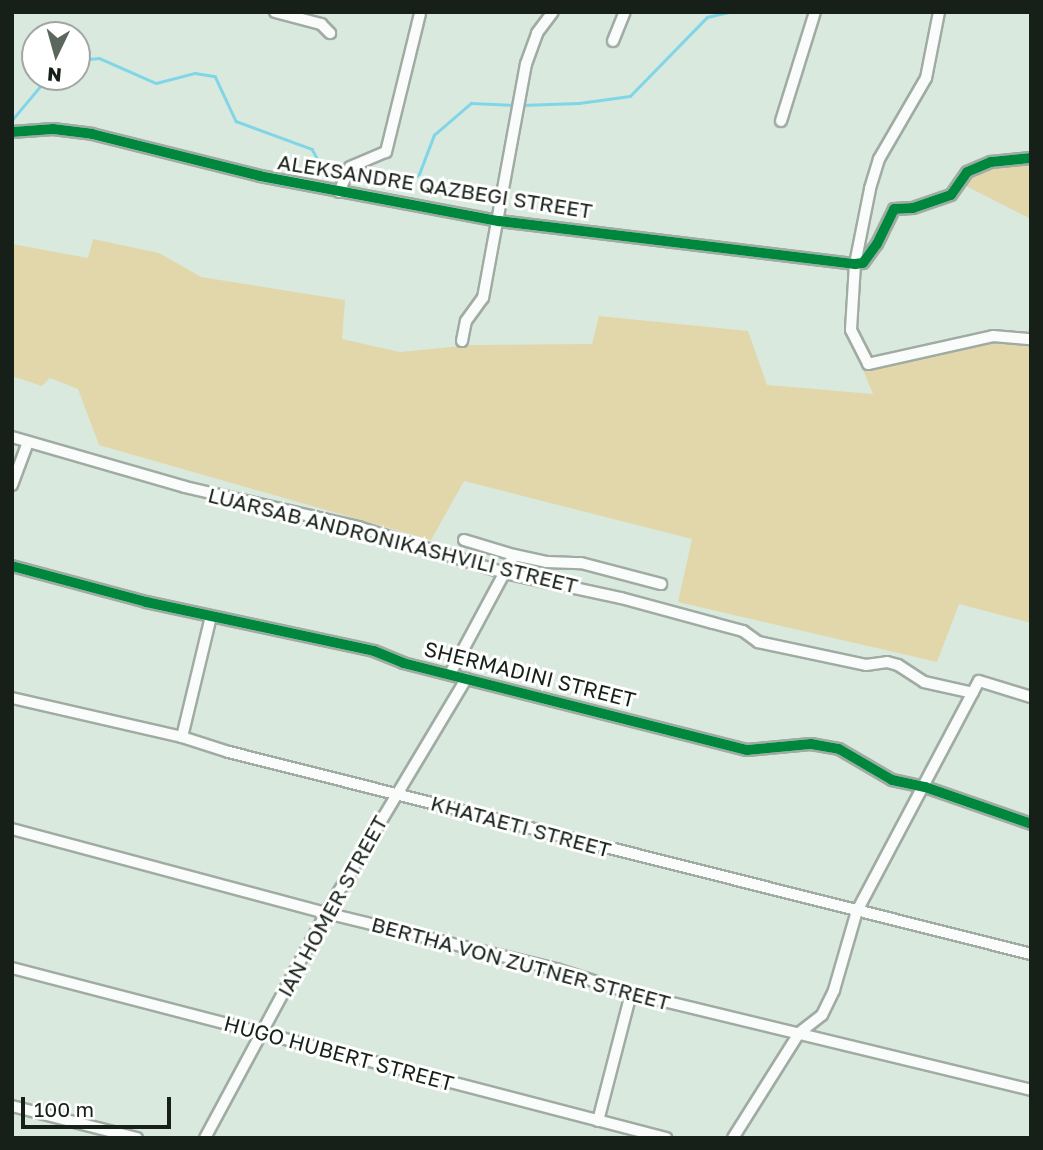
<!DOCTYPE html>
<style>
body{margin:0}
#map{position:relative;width:1043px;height:1150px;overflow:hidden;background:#dae9dd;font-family:"Golos Text",sans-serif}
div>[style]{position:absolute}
.green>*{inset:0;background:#e2d6ab}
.stream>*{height:2.5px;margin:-1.25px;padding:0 1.25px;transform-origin:1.25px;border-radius:1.25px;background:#80d6e7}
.roads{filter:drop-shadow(2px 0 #a0aba3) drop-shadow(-2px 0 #a0aba3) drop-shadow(0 2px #a0aba3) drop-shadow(0 -2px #a0aba3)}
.street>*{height:10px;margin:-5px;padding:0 5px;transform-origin:5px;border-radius:5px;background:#f9fcfa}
.cycleway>*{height:10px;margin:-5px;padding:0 5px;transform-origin:5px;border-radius:5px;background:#00873e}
span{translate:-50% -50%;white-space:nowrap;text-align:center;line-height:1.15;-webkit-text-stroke:6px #fff;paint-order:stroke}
.street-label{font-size:21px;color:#162018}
.frame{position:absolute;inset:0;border:14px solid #162018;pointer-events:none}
.north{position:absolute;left:21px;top:21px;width:70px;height:70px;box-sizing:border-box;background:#fff;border:2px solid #a2a6a3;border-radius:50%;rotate:185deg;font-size:19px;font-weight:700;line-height:28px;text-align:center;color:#162018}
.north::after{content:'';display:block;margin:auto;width:24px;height:32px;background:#5b665d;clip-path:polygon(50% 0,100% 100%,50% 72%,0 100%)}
.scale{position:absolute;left:21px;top:1097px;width:150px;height:32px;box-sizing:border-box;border:4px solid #162018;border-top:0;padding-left:9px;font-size:21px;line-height:24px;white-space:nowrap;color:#162018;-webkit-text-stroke:5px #fff;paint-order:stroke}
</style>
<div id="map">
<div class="green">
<div style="clip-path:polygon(1031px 161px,1031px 219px,960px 183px,1004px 163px)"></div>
<div style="clip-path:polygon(93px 239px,159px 253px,201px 277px,345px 300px,342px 339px,400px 352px,472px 345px,592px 344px,599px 316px,748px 331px,767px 385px,873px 394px,863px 370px,983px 342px,1022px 343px,1031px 324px,1031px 623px,959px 604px,937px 662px,678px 602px,692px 539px,464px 481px,431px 540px,99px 445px,78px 389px,50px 378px,42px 386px,12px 376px,12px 244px,88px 258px)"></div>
</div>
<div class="stream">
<div style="left:77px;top:60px;width:22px;rotate:-5deg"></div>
<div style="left:99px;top:58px;width:62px;rotate:23.7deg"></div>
<div style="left:156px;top:83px;width:40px;rotate:-14.4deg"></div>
<div style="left:195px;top:73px;width:20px;rotate:9deg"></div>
<div style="left:215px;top:76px;width:50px;rotate:65deg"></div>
<div style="left:236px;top:121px;width:81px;rotate:20.2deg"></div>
<div style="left:312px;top:149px;width:13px;rotate:61deg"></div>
<div style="left:318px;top:160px;width:29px;rotate:25deg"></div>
<div style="left:521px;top:105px;width:58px;rotate:-2deg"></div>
<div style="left:579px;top:103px;width:51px;rotate:-7.8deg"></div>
<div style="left:630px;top:96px;width:110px;rotate:-45.7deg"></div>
<div style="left:707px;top:17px;width:22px;rotate:-13deg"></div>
<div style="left:12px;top:120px;width:56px;rotate:-50.1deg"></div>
<div style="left:350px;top:175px;width:30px;rotate:-6deg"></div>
<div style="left:380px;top:172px;width:33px;rotate:14deg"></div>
<div style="left:412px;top:180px;width:9px;rotate:-41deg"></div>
<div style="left:419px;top:174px;width:42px;rotate:-69deg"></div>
<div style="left:434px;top:135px;width:49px;rotate:-40.9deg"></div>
<div style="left:471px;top:103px;width:43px;rotate:2.7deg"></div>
</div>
<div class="roads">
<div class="street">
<div style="left:275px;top:12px;width:48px;rotate:14.6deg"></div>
<div style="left:321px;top:24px;width:13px;rotate:45deg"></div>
<div style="left:939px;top:12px;width:67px;rotate:101.1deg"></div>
<div style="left:926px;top:78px;width:94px;rotate:120.1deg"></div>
<div style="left:879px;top:159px;width:31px;rotate:107deg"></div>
<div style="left:870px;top:189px;width:76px;rotate:101.3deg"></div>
<div style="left:855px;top:264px;width:66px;rotate:93.5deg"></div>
<div style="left:851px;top:330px;width:38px;rotate:63deg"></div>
<div style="left:868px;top:364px;width:128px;rotate:-12.6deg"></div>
<div style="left:993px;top:336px;width:38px;rotate:5deg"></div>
<div style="left:613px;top:41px;width:31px;rotate:-68deg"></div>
<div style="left:781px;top:121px;width:114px;rotate:-72.7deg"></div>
<div style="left:12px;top:132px;width:41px;rotate:-4.2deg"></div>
<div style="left:53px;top:129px;width:39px;rotate:7deg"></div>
<div style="left:92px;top:134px;width:173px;rotate:14deg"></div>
<div style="left:260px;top:176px;width:243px;rotate:10.7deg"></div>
<div style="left:499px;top:221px;width:359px;rotate:6.9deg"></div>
<div style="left:855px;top:264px;width:8px;rotate:-7deg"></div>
<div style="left:863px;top:263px;width:24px;rotate:-54deg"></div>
<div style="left:877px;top:244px;width:39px;rotate:-64deg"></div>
<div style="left:894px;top:209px;width:19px;rotate:-3deg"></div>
<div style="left:913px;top:208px;width:40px;rotate:-18.9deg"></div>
<div style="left:951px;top:195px;width:28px;rotate:-55deg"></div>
<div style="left:967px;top:172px;width:26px;rotate:-23deg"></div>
<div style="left:991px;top:162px;width:40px;rotate:-5.7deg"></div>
<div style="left:339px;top:192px;width:27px;rotate:-66deg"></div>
<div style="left:350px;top:167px;width:39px;rotate:-23deg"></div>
<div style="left:386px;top:152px;width:142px;rotate:-76.2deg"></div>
<div style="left:462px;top:341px;width:20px;rotate:-79deg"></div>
<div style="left:466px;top:321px;width:29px;rotate:-54deg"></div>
<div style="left:483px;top:298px;width:238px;rotate:-79.6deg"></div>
<div style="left:526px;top:64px;width:33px;rotate:-70deg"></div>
<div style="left:537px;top:33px;width:26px;rotate:-53deg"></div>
<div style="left:12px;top:437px;width:180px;rotate:16.1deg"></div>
<div style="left:185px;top:487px;width:178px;rotate:13deg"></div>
<div style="left:358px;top:527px;width:154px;rotate:17.4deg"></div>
<div style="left:505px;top:573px;width:119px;rotate:12.2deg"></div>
<div style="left:621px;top:598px;width:95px;rotate:15.2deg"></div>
<div style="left:713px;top:623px;width:31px;rotate:15deg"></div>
<div style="left:743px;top:631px;width:19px;rotate:36deg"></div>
<div style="left:758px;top:642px;width:110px;rotate:12deg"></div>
<div style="left:866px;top:665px;width:21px;rotate:-8deg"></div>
<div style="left:887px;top:662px;width:11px;rotate:15deg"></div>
<div style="left:898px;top:665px;width:31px;rotate:33deg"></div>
<div style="left:924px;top:682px;width:50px;rotate:12.7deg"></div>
<div style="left:12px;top:485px;width:46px;rotate:-69.6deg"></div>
<div style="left:464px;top:540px;width:52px;rotate:16.7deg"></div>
<div style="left:514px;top:555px;width:34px;rotate:12deg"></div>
<div style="left:547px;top:562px;width:34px;rotate:2deg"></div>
<div style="left:581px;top:563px;width:83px;rotate:14.7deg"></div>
<div style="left:12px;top:566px;width:139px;rotate:15deg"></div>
<div style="left:146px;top:602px;width:233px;rotate:12.1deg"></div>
<div style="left:374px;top:651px;width:31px;rotate:22deg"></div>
<div style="left:403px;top:663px;width:355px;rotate:14.2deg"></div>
<div style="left:747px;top:750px;width:64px;rotate:-5.4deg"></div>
<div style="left:811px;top:744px;width:28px;rotate:10deg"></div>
<div style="left:839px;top:749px;width:61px;rotate:30.3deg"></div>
<div style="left:892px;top:780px;width:34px;rotate:12deg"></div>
<div style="left:925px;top:787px;width:112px;rotate:19.2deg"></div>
<div style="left:450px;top:674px;width:135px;rotate:-61.7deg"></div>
<div style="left:12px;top:698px;width:174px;rotate:12.9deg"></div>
<div style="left:182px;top:737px;width:49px;rotate:17.7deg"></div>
<div style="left:229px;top:752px;width:827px;rotate:14.14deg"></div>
<div style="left:182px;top:737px;width:124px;rotate:-76.5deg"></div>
<div style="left:12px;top:829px;width:325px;rotate:15deg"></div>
<div style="left:326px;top:913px;width:237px;rotate:13.7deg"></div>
<div style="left:556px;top:969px;width:79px;rotate:17.7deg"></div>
<div style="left:631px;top:993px;width:412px;rotate:13.6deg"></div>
<div style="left:12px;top:968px;width:676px;rotate:14.57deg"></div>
<div style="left:12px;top:1106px;width:129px;rotate:14.4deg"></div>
<div style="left:598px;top:1121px;width:132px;rotate:-75.5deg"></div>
<div style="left:205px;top:1138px;width:255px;rotate:-61.7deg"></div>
<div style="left:326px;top:913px;width:273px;rotate:-59.1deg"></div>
<div style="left:733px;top:1138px;width:124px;rotate:-57.8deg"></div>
<div style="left:799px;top:1033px;width:29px;rotate:-38deg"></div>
<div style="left:822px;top:1015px;width:28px;rotate:-64deg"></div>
<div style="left:834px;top:990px;width:82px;rotate:-73.8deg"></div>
<div style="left:857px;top:911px;width:260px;rotate:-62.1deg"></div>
<div style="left:979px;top:681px;width:54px;rotate:17.1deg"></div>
</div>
</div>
<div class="cycleway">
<div style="left:12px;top:132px;width:41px;rotate:-4.2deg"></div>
<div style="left:53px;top:129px;width:39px;rotate:7deg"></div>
<div style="left:92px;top:134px;width:173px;rotate:14deg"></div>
<div style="left:260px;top:176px;width:243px;rotate:10.7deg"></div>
<div style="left:499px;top:221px;width:359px;rotate:6.9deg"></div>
<div style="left:855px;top:264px;width:8px;rotate:-7deg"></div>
<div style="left:863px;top:263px;width:24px;rotate:-54deg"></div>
<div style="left:877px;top:244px;width:39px;rotate:-64deg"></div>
<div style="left:894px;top:209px;width:19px;rotate:-3deg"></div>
<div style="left:913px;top:208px;width:40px;rotate:-18.9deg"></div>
<div style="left:951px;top:195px;width:28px;rotate:-55deg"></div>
<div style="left:967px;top:172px;width:26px;rotate:-23deg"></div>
<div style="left:991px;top:162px;width:40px;rotate:-5.7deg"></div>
<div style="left:12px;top:566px;width:139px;rotate:15deg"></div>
<div style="left:146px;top:602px;width:233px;rotate:12.1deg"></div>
<div style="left:374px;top:651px;width:31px;rotate:22deg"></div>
<div style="left:403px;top:663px;width:355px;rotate:14.2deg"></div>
<div style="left:747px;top:750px;width:64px;rotate:-5.4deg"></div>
<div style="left:811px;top:744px;width:28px;rotate:10deg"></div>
<div style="left:839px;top:749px;width:61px;rotate:30.3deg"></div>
<div style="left:892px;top:780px;width:34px;rotate:12deg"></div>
<div style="left:925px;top:787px;width:112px;rotate:19.2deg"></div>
</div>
<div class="street-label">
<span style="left:435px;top:186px;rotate:9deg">ALEKSANDRE QAZBEGI STREET</span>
<span style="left:393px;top:540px;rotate:14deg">LUARSAB ANDRONIKASHVILI STREET</span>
<span style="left:530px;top:674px;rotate:14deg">SHERMADINI STREET</span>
<span style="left:521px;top:826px;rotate:15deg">KHATAETI STREET</span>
<span style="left:332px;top:906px;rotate:-61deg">IAN HOMER STREET</span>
<span style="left:521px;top:963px;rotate:15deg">BERTHA VON ZUTNER STREET</span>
<span style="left:339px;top:1053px;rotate:15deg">HUGO HUBERT STREET</span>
</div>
<div class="frame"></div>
<div class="north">N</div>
<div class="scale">100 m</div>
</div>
